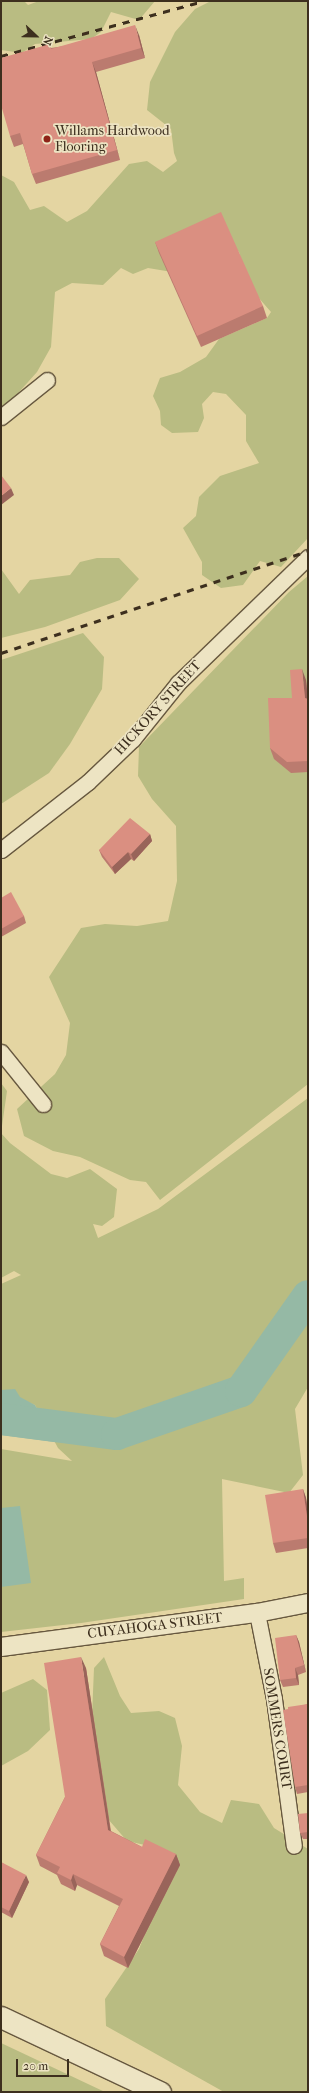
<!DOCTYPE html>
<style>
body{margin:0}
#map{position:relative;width:309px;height:2093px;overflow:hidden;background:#e4d5a2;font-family:"IM FELL French Canon",serif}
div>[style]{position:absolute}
.green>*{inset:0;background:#b9bc82}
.water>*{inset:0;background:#95b9a5}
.river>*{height:32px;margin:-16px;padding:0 16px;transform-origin:16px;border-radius:16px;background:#95b9a5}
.roads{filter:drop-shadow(1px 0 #67583f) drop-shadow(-1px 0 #67583f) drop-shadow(0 1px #67583f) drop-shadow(0 -1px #67583f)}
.minor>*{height:15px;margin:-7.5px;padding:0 7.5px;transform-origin:7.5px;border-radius:7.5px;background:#ede4c3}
.tertiary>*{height:18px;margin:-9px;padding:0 9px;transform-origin:9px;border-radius:9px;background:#ede4c3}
.secondary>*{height:21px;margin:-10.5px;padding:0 10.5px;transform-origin:10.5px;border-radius:10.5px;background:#ede4c3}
.rail>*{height:3px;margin-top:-1.5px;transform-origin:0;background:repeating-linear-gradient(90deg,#3d2f1e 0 7px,transparent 0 14px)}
.wall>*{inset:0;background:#bb7b6f}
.shaded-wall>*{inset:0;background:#99645a}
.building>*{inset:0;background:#da8f81}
.dots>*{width:11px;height:11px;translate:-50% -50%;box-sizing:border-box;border:2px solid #ede4c3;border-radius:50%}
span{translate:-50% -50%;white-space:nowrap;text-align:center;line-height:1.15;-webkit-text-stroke:3.5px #ede4c3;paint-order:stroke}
.poi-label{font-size:14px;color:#3d2f1e}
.left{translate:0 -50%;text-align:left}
.street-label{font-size:14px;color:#3d2f1e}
.frame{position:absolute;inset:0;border:2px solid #3d2f1e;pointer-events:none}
.north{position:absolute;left:16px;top:16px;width:40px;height:40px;-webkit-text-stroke:3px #ede4c3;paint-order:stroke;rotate:112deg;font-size:11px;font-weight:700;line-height:16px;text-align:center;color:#3d2f1e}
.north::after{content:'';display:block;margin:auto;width:14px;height:18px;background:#3d2f1e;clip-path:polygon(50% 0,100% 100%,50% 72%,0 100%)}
.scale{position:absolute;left:16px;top:2059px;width:53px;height:18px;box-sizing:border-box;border:2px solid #3d2f1e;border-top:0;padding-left:5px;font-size:12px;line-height:14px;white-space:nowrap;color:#3d2f1e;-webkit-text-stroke:3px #ede4c3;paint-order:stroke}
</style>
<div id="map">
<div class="green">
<div style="clip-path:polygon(1px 1px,24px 1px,28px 5px,39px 1px,155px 1px,139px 20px,111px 12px,101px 32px,91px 39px,35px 44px,22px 53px,1px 50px)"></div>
<div style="clip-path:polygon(211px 1px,308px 1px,308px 538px,281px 567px,260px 561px,243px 585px,221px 588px,202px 575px,202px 562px,183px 528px,196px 516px,199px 497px,220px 476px,259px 463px,246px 441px,246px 415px,226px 394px,213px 392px,202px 404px,204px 418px,198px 432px,172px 433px,161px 425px,160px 411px,153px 396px,160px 378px,180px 372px,206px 357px,219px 339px,267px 318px,271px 312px,250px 288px,239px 252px,224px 237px,172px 272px,148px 268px,133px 274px,121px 268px,103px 285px,72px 283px,55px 292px,51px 347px,37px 372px,19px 392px,1px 424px,1px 175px,14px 182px,30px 210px,44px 206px,67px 222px,87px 211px,129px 164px,147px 161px,163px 172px,177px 161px,174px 153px,171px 129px,147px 110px,150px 82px,175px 32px,195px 9px)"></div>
<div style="clip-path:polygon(97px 558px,119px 558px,139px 579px,120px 600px,45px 627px,1px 638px,1px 569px,19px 594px,30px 580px,70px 575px,80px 562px)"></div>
<div style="clip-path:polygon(308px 576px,308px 1084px,160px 1200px,146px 1182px,130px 1180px,80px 1157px,53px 1151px,24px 1136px,17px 1109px,55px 1074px,66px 1055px,70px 1023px,49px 977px,81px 928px,105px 924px,137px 926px,168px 921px,177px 881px,176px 826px,152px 799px,138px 776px,139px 747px,289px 592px)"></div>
<div style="clip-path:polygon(83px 633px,104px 657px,102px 689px,70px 744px,49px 773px,1px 804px,1px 660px)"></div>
<div style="clip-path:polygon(1px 1083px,7px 1091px,1px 1133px,10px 1143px,51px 1174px,67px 1178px,90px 1169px,117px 1189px,114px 1217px,102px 1226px,93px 1224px,98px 1238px,158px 1209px,308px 1098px,308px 1261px,302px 1261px,308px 1261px,308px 1387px,295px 1409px,303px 1475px,289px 1493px,222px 1479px,224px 1581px,244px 1578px,244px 1599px,81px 1623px,1px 1632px,1px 1449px,72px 1461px,58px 1448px,35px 1405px,1px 1391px,1px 1284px,21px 1275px,14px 1271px,1px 1278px)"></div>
<div style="clip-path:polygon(104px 1657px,120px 1696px,131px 1713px,159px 1711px,175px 1718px,182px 1746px,178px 1785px,200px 1812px,222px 1823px,231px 1800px,259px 1804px,274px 1828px,308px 1849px,308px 2092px,224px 2092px,106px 2026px,105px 1999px,139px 1949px,159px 1897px,145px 1845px,127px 1841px,108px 1819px,92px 1716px,94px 1668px)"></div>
<div style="clip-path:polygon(33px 1679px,47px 1690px,50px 1730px,28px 1751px,1px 1766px,1px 1693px)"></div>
<div style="clip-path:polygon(1px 2043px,105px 2092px,1px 2092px)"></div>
</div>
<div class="water">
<div style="clip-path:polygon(15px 1389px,20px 1397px,35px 1405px,55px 1442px,1px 1435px,1px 1390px)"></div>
<div style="clip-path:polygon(20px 1506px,31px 1583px,1px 1587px,1px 1508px)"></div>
</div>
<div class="river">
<div style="left:1px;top:1419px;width:117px;rotate:7.4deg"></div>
<div style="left:117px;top:1434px;width:131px;rotate:-19.1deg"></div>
<div style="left:241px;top:1391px;width:116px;rotate:-54.8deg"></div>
</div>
<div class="roads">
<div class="minor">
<div style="left:1px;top:417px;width:59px;rotate:-38.8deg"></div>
<div style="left:1px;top:850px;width:110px;rotate:-38deg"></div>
<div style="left:88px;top:782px;width:62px;rotate:-43.7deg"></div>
<div style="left:133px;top:739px;width:72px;rotate:-51.2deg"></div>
<div style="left:178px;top:683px;width:181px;rotate:-44.1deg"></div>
<div style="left:1px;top:1052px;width:67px;rotate:51.1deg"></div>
<div style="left:257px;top:1613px;width:88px;rotate:78.8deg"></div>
<div style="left:274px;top:1699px;width:148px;rotate:82.3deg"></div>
</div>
<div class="tertiary">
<div style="left:1px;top:1647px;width:258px;rotate:-7.6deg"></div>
<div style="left:257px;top:1613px;width:52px;rotate:-11.1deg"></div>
</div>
<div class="secondary">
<div style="left:1px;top:2017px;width:176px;rotate:25.3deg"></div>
</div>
</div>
<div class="rail">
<div style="left:1px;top:56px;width:209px;rotate:-15.2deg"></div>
<div style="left:1px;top:653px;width:324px;rotate:-18.4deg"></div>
</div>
<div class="wall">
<div style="clip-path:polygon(139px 35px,145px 58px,96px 72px,120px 160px,36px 184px,32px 174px,23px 144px,14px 147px,10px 136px,50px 44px,51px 48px)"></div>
<div style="clip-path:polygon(155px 242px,263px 306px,267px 318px,201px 347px,159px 253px)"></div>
<div style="clip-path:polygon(306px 680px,308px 699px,308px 772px,291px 773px,274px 759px,270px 748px,292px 698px)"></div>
<div style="clip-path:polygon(150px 834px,152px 841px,134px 861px,131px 859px,115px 874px,102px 857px,99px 850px)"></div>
<div style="clip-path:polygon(1px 898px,24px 916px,26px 923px,1px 937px)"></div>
<div style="clip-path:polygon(303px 1489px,306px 1498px,308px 1511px,308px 1548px,276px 1553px,273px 1543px)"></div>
<div style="clip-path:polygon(296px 1635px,299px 1642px,306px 1672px,298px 1675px,299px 1685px,283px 1687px,280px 1680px)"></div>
<div style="clip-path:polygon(86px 1668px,111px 1831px,142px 1847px,176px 1854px,180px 1865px,128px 1968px,104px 1956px,100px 1944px,119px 1906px,77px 1885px,75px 1891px,61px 1884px,57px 1875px,40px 1866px,36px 1855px,65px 1797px)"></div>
<div style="clip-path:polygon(308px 1704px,308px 1792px,297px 1794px,295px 1787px,288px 1709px)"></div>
<div style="clip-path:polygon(308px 1813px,308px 1839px,303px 1839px,300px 1833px)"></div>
<div style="clip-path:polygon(1px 1862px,29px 1882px,12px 1918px,1px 1912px)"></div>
</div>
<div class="shaded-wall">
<div style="clip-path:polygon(135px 25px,139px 35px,145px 58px,141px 48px)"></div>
<div style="clip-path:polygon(92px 62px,96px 72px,120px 160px,117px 150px)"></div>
<div style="clip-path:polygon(11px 488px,14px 495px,1px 505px,1px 496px)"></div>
<div style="clip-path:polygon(302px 669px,306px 680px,308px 700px,305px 698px)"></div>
<div style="clip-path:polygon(150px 834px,152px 841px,134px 861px,131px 854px)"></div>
<div style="clip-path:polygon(128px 852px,131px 859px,115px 874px,112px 867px)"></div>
<div style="clip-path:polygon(303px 1489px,306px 1498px,308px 1511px,308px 1523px)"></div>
<div style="clip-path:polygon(296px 1635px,299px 1642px,306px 1672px,304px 1665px)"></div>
<div style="clip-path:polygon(81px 1657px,86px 1668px,112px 1841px,108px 1830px)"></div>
<div style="clip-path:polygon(295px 1668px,298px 1675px,299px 1685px,296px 1678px)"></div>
<div style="clip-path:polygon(176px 1854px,180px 1865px,128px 1968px,124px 1957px)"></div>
<div style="clip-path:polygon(73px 1874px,77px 1885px,75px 1891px,71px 1880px)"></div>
<div style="clip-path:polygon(26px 1875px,29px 1882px,12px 1918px,9px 1911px)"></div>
</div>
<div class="building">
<div style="clip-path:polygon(135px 25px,141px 48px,92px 62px,117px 150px,32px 174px,20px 133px,10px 136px,1px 105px,1px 58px,50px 44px,51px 49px)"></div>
<div style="clip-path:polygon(221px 212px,263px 306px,197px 336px,155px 242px)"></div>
<div style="clip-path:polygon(1px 475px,11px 488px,1px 496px)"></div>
<div style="clip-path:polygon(302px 669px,305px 698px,308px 699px,308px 761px,287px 762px,270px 748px,268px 698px,292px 698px,290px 670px)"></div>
<div style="clip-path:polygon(130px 818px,150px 834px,131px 854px,128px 852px,112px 867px,99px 850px)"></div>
<div style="clip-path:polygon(11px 892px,24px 916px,1px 929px,1px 898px)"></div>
<div style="clip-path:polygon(303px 1489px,308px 1523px,308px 1538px,273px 1543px,265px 1495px)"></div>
<div style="clip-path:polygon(296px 1635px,304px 1665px,295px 1668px,296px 1678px,280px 1680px,275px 1638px)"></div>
<div style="clip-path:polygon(81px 1657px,108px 1830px,142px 1847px,145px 1839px,176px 1854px,124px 1957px,100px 1944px,123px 1899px,73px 1874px,71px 1880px,57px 1873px,60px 1867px,36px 1855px,65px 1797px,44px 1663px)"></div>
<div style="clip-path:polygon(308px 1704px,308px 1785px,295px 1787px,283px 1710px,288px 1709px,288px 1707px)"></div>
<div style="clip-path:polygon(308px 1813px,308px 1832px,300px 1833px,298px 1814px)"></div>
<div style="clip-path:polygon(1px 1862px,26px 1875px,9px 1911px,1px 1907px)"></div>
</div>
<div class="dots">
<div style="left:47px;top:139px;background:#8f2418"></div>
</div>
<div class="poi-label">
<span class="left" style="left:55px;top:139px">Willams Hardwood<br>Flooring</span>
</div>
<div class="street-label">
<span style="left:158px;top:708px;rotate:-48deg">HICKORY STREET</span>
<span style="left:155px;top:1626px;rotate:-7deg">CUYAHOGA STREET</span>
<span style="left:277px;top:1729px;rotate:81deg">SOMMERS COURT</span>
</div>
<div class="frame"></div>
<div class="north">N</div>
<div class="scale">20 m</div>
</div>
